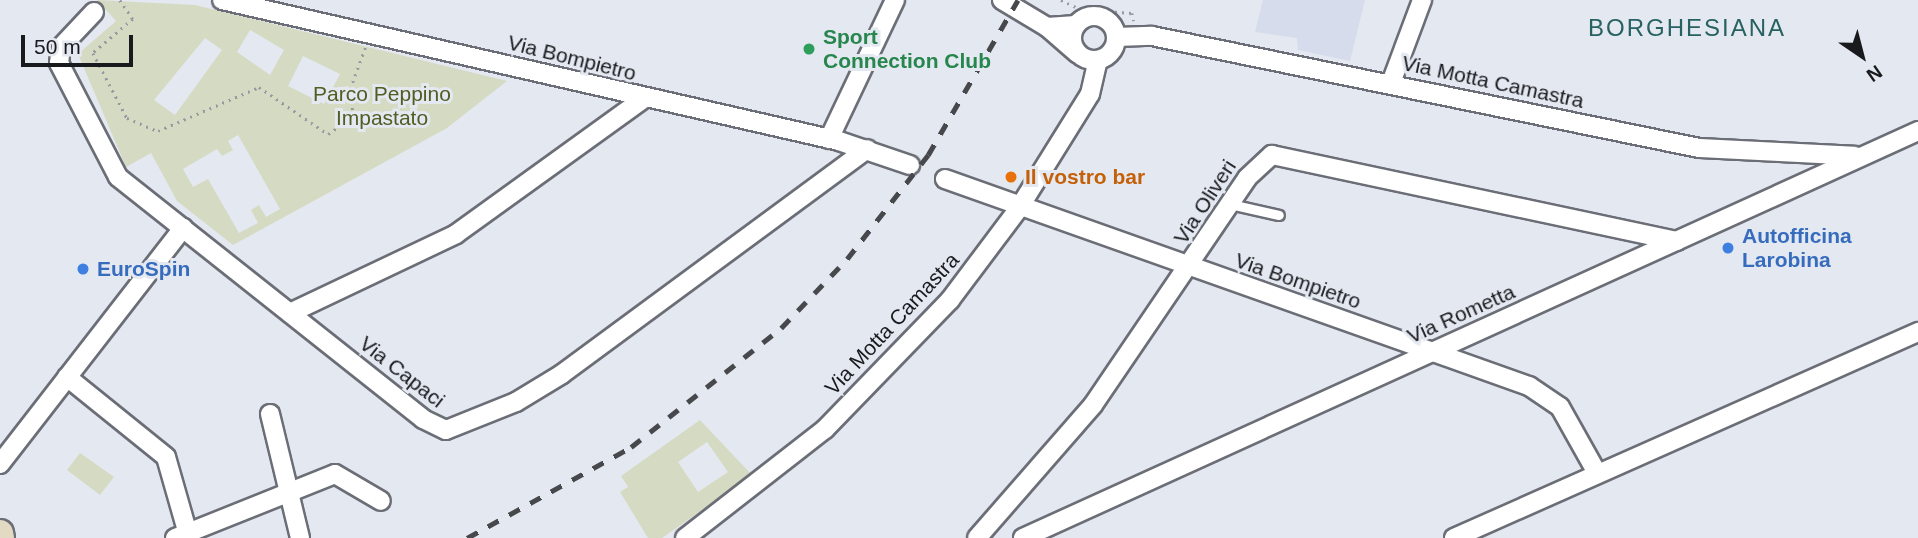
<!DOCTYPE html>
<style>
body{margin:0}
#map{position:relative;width:1918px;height:538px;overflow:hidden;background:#e4e8f1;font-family:Helvetica,sans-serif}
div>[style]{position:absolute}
.built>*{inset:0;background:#d6dcec}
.green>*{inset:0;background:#d5dbc3}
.path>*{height:2.5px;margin-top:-1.25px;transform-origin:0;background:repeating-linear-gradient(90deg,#979aa1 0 2px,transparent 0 7px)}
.roads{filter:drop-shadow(2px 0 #6b6e76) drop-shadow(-2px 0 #6b6e76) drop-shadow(0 2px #6b6e76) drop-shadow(0 -2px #6b6e76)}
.lane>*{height:9px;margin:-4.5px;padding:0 4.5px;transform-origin:4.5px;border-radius:4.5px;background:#fff}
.street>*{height:18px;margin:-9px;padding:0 9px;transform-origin:9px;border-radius:9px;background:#fff}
.street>.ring{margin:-9px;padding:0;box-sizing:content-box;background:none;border:18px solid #fff;border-radius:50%}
.secondary>*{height:26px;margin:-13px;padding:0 13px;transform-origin:13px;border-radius:13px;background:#e2dac2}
.rail>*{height:4.5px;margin-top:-2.25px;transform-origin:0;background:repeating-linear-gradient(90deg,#46484c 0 12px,transparent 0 24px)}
.dots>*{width:19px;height:19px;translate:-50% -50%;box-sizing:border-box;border:4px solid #e4e8f1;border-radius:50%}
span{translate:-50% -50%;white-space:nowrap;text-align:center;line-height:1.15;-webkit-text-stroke:6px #e4e8f1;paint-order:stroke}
.leisure-label{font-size:21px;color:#27864d;font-weight:700}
.left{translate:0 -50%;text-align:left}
.street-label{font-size:21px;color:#191a1d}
.park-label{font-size:21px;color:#515d23}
.food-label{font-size:21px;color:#c56008;font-weight:700}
.shop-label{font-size:21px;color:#366cbe;font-weight:700}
.quarter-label{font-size:24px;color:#276161;letter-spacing:2px}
.north{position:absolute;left:1827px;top:21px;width:70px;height:70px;-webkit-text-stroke:5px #e4e8f1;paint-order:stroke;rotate:145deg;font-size:19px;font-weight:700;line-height:28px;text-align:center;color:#191a1d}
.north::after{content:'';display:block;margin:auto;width:24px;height:32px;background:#191a1d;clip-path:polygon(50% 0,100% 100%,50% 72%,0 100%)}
.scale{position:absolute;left:21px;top:35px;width:112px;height:32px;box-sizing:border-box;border:4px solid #191a1d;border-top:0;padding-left:9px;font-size:21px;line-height:24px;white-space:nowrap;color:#191a1d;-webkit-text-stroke:5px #e4e8f1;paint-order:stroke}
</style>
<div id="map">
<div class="built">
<div style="clip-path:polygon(1263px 0,1365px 0,1350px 61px,1298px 50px,1297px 38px,1255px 32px)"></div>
</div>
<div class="green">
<div style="clip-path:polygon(evenodd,97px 0,195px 5px,507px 81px,447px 128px,233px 245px,177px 201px,151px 153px,126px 167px,78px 54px,116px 21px,97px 0,250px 30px,284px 50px,270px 75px,237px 52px,250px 30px,97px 0,205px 38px,222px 50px,175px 115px,154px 100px,205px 38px,97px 0,303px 56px,340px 74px,324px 104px,288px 86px,303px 56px,97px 0,238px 135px,280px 209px,266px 217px,259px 205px,251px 210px,258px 223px,239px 233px,208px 179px,193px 187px,183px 169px,217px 149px,222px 156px,233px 150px,228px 141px,238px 135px)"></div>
<div style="clip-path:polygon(evenodd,700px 420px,752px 475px,662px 538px,648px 538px,620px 492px,628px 487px,621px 476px,700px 420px,707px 442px,728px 472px,698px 492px,678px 462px,707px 442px)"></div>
<div style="clip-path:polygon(80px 453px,114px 477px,100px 495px,67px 470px)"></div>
</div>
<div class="path">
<div style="left:120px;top:0;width:23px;rotate:56deg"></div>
<div style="left:133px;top:19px;width:52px;rotate:139.6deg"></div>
<div style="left:93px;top:53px;width:73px;rotate:62.4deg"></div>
<div style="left:127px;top:118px;width:34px;rotate:23deg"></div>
<div style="left:158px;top:131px;width:110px;rotate:-23.5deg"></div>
<div style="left:259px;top:87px;width:83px;rotate:34.3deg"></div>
<div style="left:328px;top:134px;width:30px;rotate:-34deg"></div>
<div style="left:353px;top:117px;width:28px;rotate:-96deg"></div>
<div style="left:350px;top:89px;width:44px;rotate:-69.9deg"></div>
<div style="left:1061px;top:0;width:21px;rotate:25deg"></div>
<div style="left:1080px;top:9px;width:52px;rotate:4.4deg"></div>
<div style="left:1132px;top:13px;width:8px;rotate:76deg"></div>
</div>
<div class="roads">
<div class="lane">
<div style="left:1230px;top:204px;width:50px;rotate:12.7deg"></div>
</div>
<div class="street">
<div style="left:222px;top:0;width:633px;rotate:12.87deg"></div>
<div style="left:839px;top:141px;width:75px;rotate:18.7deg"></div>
<div style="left:1002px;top:0;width:52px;rotate:31deg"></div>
<div style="left:94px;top:12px;width:48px;rotate:133.3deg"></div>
<div style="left:61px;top:47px;width:16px;rotate:97deg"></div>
<div style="left:59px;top:63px;width:128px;rotate:62.6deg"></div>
<div style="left:118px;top:177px;width:389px;rotate:38.4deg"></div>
<div style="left:423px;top:419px;width:25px;rotate:26deg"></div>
<div style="left:446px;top:430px;width:75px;rotate:-21.8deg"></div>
<div style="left:516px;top:402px;width:54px;rotate:-31.3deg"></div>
<div style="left:562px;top:374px;width:379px;rotate:-36.4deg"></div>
<div class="ring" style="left:1072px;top:16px;width:26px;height:26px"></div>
<div style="left:1076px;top:25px;width:29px;rotate:176deg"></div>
<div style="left:1047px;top:27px;width:40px;rotate:41deg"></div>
<div style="left:1116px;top:37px;width:36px;rotate:-2deg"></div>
<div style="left:1152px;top:36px;width:558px;rotate:11.57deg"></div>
<div style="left:1699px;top:148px;width:156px;rotate:2.9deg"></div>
<div style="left:1391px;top:83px;width:89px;rotate:-69.5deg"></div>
<div style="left:829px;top:139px;width:154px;rotate:-64.6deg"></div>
<div style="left:945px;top:179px;width:620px;rotate:19.52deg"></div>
<div style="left:1529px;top:386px;width:37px;rotate:34deg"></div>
<div style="left:1560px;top:407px;width:76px;rotate:60.7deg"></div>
<div style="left:290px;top:313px;width:184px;rotate:-25.4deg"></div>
<div style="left:456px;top:234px;width:231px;rotate:-35.8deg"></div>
<div style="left:67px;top:377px;width:127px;rotate:38.9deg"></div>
<div style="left:166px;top:457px;width:84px;rotate:74.1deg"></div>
<div style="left:270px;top:414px;width:128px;rotate:76.4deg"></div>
<div style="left:0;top:464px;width:299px;rotate:-52.2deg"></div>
<div style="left:175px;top:538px;width:172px;rotate:-21.8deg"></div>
<div style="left:335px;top:474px;width:53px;rotate:30.4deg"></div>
<div style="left:685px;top:538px;width:177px;rotate:-37.9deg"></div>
<div style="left:825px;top:429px;width:180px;rotate:-45.9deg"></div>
<div style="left:950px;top:300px;width:115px;rotate:-53.1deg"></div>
<div style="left:1019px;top:208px;width:134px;rotate:-58.1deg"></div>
<div style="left:1090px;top:94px;width:35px;rotate:-77deg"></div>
<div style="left:977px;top:538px;width:176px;rotate:-48.9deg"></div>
<div style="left:1093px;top:405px;width:274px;rotate:-55.8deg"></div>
<div style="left:1247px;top:178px;width:34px;rotate:-43deg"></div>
<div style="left:1272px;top:155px;width:414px;rotate:12deg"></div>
<div style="left:1023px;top:538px;width:983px;rotate:-24.45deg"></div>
<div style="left:1454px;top:538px;width:508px;rotate:-23.94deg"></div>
</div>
<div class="secondary">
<div style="left:0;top:533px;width:5px;rotate:79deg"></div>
</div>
</div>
<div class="rail">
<div style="left:467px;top:538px;width:188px;rotate:-29deg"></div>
<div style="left:631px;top:447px;width:191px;rotate:-38.4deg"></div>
<div style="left:781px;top:328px;width:95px;rotate:-46.3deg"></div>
<div style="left:847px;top:259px;width:132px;rotate:-52.1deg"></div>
<div style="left:928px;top:155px;width:179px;rotate:-59.9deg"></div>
</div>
<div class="dots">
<div style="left:809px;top:49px;background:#2e9e5b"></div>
<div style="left:1011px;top:177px;background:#e8710a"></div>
<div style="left:1728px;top:248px;background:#3f7fe0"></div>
<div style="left:83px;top:269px;background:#3f7fe0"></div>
</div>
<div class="leisure-label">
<span class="left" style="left:823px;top:49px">Sport<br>Connection Club</span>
</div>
<div class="street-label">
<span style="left:572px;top:58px;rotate:14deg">Via Bompietro</span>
<span style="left:1493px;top:82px;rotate:12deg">Via Motta Camastra</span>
<span style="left:1205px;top:202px;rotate:-57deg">Via Oliveri</span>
<span style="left:1298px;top:281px;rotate:19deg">Via Bompietro</span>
<span style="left:1461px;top:314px;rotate:-24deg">Via Rometta</span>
<span style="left:892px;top:324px;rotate:-47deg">Via Motta Camastra</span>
<span style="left:402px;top:372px;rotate:38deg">Via Capaci</span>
</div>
<div class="park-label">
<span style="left:382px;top:106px">Parco Peppino<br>Impastato</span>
</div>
<div class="food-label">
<span class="left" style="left:1025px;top:177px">Il vostro bar</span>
</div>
<div class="shop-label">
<span class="left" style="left:1742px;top:248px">Autofficina<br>Larobina</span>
<span class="left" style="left:97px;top:269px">EuroSpin</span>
</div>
<div class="quarter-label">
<span style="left:1687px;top:28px">BORGHESIANA</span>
</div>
<div class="north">N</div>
<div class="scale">50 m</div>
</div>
